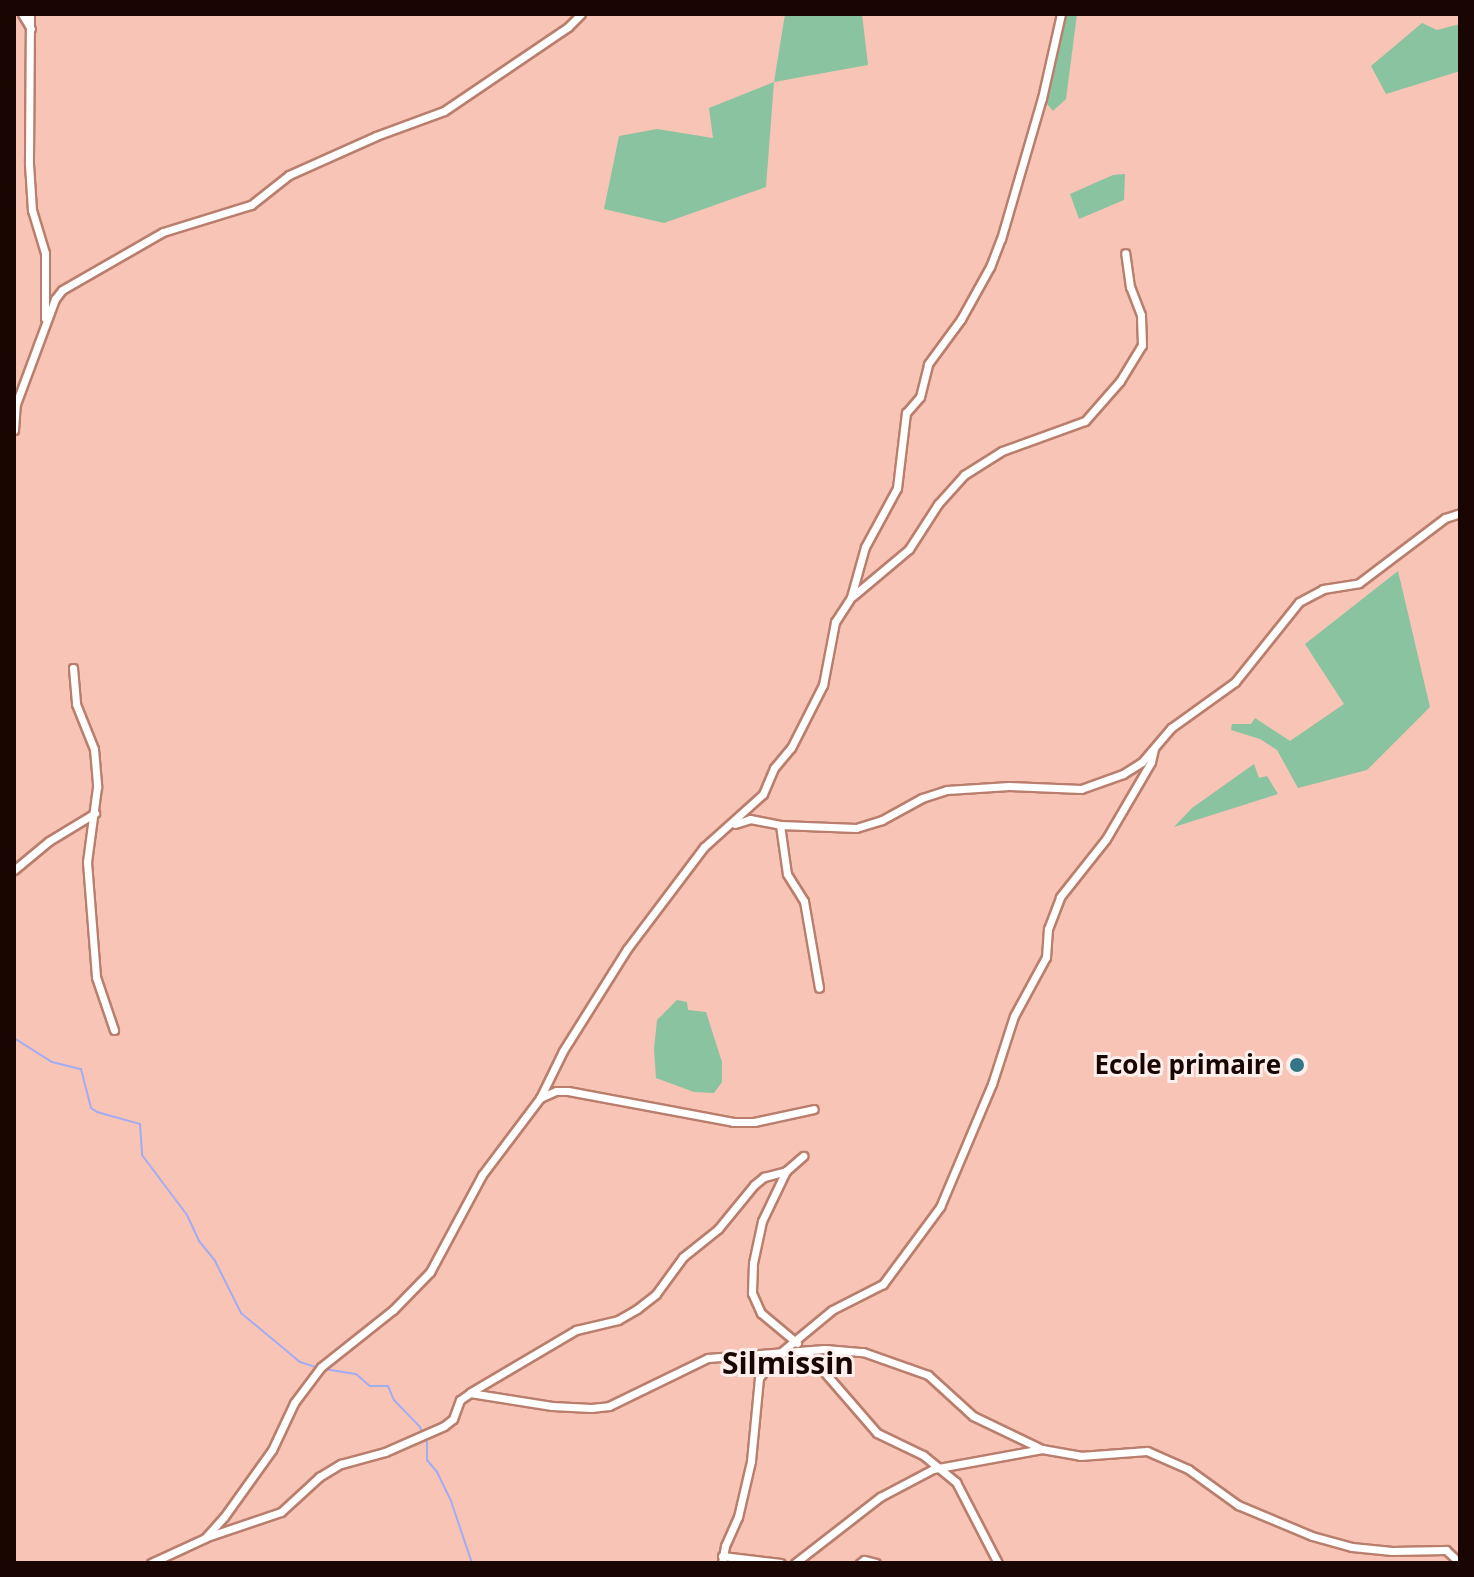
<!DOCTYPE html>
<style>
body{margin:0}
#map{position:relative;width:1474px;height:1577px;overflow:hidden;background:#f8c4b5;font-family:"Open Sans",sans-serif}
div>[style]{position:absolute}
.green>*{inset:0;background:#8ac3a0}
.stream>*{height:2px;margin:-1px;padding:0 1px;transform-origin:1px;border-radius:1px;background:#a1acf1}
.roads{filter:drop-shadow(2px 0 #ba7e6d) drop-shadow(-2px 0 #ba7e6d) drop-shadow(0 2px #ba7e6d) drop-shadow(0 -2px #ba7e6d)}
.street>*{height:7px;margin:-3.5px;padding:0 3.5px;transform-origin:3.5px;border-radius:3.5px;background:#fff}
.dots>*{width:22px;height:22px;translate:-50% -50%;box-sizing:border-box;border:4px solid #fdefeb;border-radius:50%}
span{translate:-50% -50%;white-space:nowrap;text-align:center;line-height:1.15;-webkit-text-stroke:6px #fdefeb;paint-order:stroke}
.poi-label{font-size:26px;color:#190502;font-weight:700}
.right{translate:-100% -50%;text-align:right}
.quarter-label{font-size:30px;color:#190502;font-weight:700}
.frame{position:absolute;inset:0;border:16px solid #190502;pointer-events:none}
</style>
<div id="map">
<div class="green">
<div style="clip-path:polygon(785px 14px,862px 14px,868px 65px,774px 82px,766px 187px,664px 223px,604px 209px,619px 136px,657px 129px,713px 138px,709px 108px,774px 82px)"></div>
<div style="clip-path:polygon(1061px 14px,1077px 14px,1066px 99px,1053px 111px,1042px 98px)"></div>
<div style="clip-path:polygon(1422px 23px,1437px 30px,1460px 24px,1460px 71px,1386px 94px,1371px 66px)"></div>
<div style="clip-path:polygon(1125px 174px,1124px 200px,1079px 219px,1070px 194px,1113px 175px)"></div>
<div style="clip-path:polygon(1398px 571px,1430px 707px,1367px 770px,1298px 788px,1277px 750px,1260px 739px,1231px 730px,1232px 724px,1251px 724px,1255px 718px,1290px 741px,1344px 704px,1305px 644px)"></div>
<div style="clip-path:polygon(1254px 764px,1259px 778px,1267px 776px,1278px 794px,1174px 827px,1192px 808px)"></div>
<div style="clip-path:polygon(677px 1000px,687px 1002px,688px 1010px,706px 1012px,722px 1062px,722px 1082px,714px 1093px,694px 1092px,656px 1078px,654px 1049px,657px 1020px)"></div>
</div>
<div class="stream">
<div style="left:14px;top:1038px;width:45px;rotate:32.3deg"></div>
<div style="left:52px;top:1062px;width:30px;rotate:14deg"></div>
<div style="left:81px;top:1069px;width:40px;rotate:75.6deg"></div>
<div style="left:91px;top:1108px;width:7px;rotate:34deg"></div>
<div style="left:97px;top:1112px;width:45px;rotate:15.6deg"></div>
<div style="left:140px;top:1124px;width:31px;rotate:86deg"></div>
<div style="left:142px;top:1155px;width:75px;rotate:53.1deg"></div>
<div style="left:187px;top:1215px;width:29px;rotate:65deg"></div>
<div style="left:199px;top:1241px;width:26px;rotate:51deg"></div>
<div style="left:215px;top:1261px;width:58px;rotate:63.4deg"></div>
<div style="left:241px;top:1313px;width:77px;rotate:39.7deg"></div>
<div style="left:300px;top:1362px;width:19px;rotate:18deg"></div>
<div style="left:324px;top:1369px;width:32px;rotate:9deg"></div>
<div style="left:356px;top:1374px;width:18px;rotate:41deg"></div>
<div style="left:370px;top:1386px;width:18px"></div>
<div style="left:388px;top:1386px;width:15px;rotate:67deg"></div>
<div style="left:394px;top:1400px;width:37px;rotate:46deg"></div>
<div style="left:420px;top:1427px;width:17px;rotate:66deg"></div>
<div style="left:427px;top:1443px;width:17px;rotate:90deg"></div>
<div style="left:427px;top:1460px;width:16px;rotate:50deg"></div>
<div style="left:437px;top:1472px;width:32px;rotate:64deg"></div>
<div style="left:451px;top:1501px;width:65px;rotate:71.3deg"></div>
</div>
<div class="roads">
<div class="street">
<div style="left:22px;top:14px;width:17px;rotate:59deg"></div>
<div style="left:30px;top:14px;width:150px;rotate:90.4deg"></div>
<div style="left:29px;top:164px;width:46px;rotate:86.3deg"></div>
<div style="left:32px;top:210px;width:45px;rotate:73.2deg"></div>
<div style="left:45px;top:253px;width:65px;rotate:90deg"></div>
<div style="left:14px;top:430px;width:26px;rotate:-86deg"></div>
<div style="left:16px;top:404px;width:112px;rotate:-69.6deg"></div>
<div style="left:55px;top:299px;width:11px;rotate:-52deg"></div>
<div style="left:62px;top:290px;width:116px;rotate:-29.9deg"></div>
<div style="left:163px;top:232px;width:92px;rotate:-17.1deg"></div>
<div style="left:251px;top:205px;width:48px;rotate:-38.3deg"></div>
<div style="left:289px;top:175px;width:95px;rotate:-24.1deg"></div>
<div style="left:376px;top:136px;width:72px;rotate:-20.2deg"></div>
<div style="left:444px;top:111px;width:150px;rotate:-34.1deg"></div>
<div style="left:568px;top:27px;width:18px;rotate:-45deg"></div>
<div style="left:853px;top:596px;width:73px;rotate:-40deg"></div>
<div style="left:909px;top:549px;width:54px;rotate:-57.2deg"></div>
<div style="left:938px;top:504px;width:39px;rotate:-48deg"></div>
<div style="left:964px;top:475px;width:45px;rotate:-32.3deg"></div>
<div style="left:1002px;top:451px;width:88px;rotate:-19.9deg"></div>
<div style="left:1085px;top:421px;width:53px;rotate:-48.8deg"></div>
<div style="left:1120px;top:381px;width:42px;rotate:-58.6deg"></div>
<div style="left:1142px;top:345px;width:30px;rotate:-92deg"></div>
<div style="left:1141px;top:315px;width:30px;rotate:-111deg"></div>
<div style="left:1130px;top:287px;width:34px;rotate:-98deg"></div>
<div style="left:73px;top:668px;width:36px;rotate:85deg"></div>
<div style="left:76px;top:704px;width:48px;rotate:68.2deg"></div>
<div style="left:94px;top:749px;width:38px;rotate:85deg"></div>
<div style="left:97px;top:787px;width:76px;rotate:97.6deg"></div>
<div style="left:87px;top:862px;width:115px;rotate:85.5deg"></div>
<div style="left:96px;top:977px;width:56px;rotate:71.2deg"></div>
<div style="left:735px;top:824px;width:16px;rotate:-18deg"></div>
<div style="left:750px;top:819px;width:31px;rotate:11deg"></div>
<div style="left:780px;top:825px;width:76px;rotate:2.3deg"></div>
<div style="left:856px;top:828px;width:27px;rotate:-17deg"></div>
<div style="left:882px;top:820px;width:46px;rotate:-28.8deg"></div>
<div style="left:922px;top:798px;width:26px;rotate:-18deg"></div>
<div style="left:947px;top:790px;width:62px;rotate:-3.7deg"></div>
<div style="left:1009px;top:786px;width:72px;rotate:2.4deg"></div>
<div style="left:1081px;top:789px;width:45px;rotate:-19.7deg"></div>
<div style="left:1123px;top:774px;width:22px;rotate:-32deg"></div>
<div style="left:1142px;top:762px;width:45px;rotate:-49.5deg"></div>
<div style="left:1171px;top:728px;width:79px;rotate:-35.7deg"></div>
<div style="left:1235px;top:682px;width:102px;rotate:-51.3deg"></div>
<div style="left:1299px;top:602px;width:27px;rotate:-28deg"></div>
<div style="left:1323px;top:589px;width:36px;rotate:-9deg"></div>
<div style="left:1359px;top:583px;width:108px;rotate:-37.1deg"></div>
<div style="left:1445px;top:518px;width:16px;rotate:-18deg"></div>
<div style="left:780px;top:825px;width:49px;rotate:81.9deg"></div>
<div style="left:787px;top:874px;width:32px;rotate:58deg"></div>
<div style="left:804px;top:901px;width:88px;rotate:80.2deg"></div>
<div style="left:14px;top:870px;width:45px;rotate:-39.6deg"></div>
<div style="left:49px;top:841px;width:54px;rotate:-31.3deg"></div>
<div style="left:540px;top:1098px;width:17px;rotate:-24deg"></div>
<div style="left:556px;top:1091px;width:12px"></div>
<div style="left:568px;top:1091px;width:168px;rotate:10.6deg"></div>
<div style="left:733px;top:1122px;width:21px"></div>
<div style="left:754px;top:1122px;width:61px;rotate:-12.2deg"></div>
<div style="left:786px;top:1171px;width:55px;rotate:115.6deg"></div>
<div style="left:762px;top:1221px;width:43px;rotate:102.1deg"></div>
<div style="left:753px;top:1263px;width:30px;rotate:92deg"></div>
<div style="left:752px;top:1293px;width:22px;rotate:66deg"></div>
<div style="left:761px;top:1313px;width:47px;rotate:39.8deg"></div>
<div style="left:806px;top:1351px;width:108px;rotate:49.1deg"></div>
<div style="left:877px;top:1433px;width:51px;rotate:25.6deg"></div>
<div style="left:923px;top:1455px;width:43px;rotate:39.3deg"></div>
<div style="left:956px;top:1482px;width:91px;rotate:62.6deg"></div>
<div style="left:471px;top:1392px;width:122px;rotate:-30.6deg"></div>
<div style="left:576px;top:1330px;width:43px;rotate:-13.4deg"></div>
<div style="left:618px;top:1320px;width:22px;rotate:-30deg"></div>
<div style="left:637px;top:1309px;width:24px;rotate:-38deg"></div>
<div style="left:656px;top:1294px;width:46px;rotate:-53.9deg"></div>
<div style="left:683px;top:1257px;width:45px;rotate:-38.7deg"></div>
<div style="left:718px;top:1229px;width:57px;rotate:-50.7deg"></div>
<div style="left:754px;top:1185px;width:13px;rotate:-39deg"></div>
<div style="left:764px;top:1177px;width:23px;rotate:-15deg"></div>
<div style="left:786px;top:1171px;width:23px;rotate:-41deg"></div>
<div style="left:207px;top:1537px;width:78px;rotate:-18.7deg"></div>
<div style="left:281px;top:1512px;width:52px;rotate:-42.6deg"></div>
<div style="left:319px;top:1477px;width:26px;rotate:-31deg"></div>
<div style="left:341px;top:1464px;width:46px;rotate:-15.3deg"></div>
<div style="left:385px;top:1452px;width:64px;rotate:-23.8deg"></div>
<div style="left:444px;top:1426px;width:11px;rotate:-38deg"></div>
<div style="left:453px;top:1419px;width:20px;rotate:-70deg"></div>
<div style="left:460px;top:1400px;width:12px;rotate:-35deg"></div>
<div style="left:470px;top:1393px;width:83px;rotate:9deg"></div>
<div style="left:552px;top:1406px;width:39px;rotate:3deg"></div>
<div style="left:591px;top:1408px;width:18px;rotate:-6deg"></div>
<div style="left:609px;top:1406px;width:110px;rotate:-25.9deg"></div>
<div style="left:708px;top:1358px;width:117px;rotate:-4.4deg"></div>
<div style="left:825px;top:1349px;width:38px;rotate:5deg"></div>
<div style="left:863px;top:1352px;width:69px;rotate:19.5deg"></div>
<div style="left:928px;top:1375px;width:61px;rotate:42.3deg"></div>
<div style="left:973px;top:1416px;width:76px;rotate:25.6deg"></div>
<div style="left:1042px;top:1449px;width:39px;rotate:10deg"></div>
<div style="left:1080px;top:1456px;width:67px;rotate:-4.3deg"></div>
<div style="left:1147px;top:1451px;width:45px;rotate:23.7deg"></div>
<div style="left:1188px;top:1469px;width:62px;rotate:35.8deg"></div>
<div style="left:1238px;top:1505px;width:80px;rotate:22.7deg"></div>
<div style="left:1312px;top:1536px;width:41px;rotate:15.4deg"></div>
<div style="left:1352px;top:1547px;width:40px;rotate:5.7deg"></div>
<div style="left:1392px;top:1551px;width:54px;rotate:-1.1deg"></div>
<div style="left:1446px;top:1550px;width:19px;rotate:43deg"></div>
<div style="left:722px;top:1556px;width:59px;rotate:6.8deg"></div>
<div style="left:151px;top:1563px;width:60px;rotate:-24.8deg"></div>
<div style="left:205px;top:1538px;width:28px;rotate:-48deg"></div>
<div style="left:224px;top:1517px;width:82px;rotate:-54.4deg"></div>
<div style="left:272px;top:1450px;width:52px;rotate:-64.9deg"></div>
<div style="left:294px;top:1403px;width:45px;rotate:-53.1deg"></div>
<div style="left:321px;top:1367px;width:92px;rotate:-38.4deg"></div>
<div style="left:393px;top:1310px;width:53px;rotate:-45.8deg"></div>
<div style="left:430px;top:1272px;width:110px;rotate:-61.8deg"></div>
<div style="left:482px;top:1175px;width:96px;rotate:-53deg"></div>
<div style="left:540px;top:1098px;width:52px;rotate:-63.9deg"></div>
<div style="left:563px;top:1051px;width:120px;rotate:-57.9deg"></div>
<div style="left:627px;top:949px;width:128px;rotate:-53deg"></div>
<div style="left:704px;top:847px;width:79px;rotate:-41.9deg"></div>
<div style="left:763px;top:794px;width:28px;rotate:-67deg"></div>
<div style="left:774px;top:768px;width:26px;rotate:-50deg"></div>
<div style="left:791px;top:748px;width:71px;rotate:-63.1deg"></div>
<div style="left:823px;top:685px;width:64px;rotate:-79.2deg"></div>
<div style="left:835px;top:622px;width:30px;rotate:-57deg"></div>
<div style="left:851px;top:597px;width:52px;rotate:-74.4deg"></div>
<div style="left:865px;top:547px;width:67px;rotate:-61.5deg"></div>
<div style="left:897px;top:488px;width:76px;rotate:-83.2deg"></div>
<div style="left:906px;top:413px;width:21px;rotate:-49deg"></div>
<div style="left:920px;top:397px;width:34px;rotate:-76deg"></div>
<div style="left:928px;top:364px;width:56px;rotate:-53.7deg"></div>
<div style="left:961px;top:319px;width:60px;rotate:-60.9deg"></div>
<div style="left:990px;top:267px;width:30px;rotate:-69deg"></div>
<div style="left:1001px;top:239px;width:147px;rotate:-73.8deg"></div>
<div style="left:1042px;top:98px;width:86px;rotate:-77.3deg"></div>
<div style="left:722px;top:1563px;width:17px;rotate:-80deg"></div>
<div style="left:725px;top:1546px;width:32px;rotate:-66deg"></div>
<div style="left:738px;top:1517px;width:57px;rotate:-76.9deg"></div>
<div style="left:751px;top:1461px;width:83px;rotate:-84.5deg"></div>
<div style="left:759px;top:1378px;width:25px;rotate:-53deg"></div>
<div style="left:774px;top:1358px;width:75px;rotate:-39.6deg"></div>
<div style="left:832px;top:1310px;width:57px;rotate:-27deg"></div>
<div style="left:883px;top:1284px;width:96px;rotate:-53.5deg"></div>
<div style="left:940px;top:1207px;width:134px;rotate:-67.1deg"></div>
<div style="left:992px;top:1084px;width:71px;rotate:-72.1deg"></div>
<div style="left:1014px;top:1016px;width:67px;rotate:-61.5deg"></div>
<div style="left:1046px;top:957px;width:28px;rotate:-86deg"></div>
<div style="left:1048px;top:929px;width:34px;rotate:-69deg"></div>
<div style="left:1060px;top:897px;width:74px;rotate:-51.6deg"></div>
<div style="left:1106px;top:839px;width:89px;rotate:-59.7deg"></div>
<div style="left:1151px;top:762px;width:13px;rotate:-77deg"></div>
<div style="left:795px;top:1563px;width:108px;rotate:-37.8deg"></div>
<div style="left:880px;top:1497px;width:60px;rotate:-27.8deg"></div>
<div style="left:933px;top:1469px;width:111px;rotate:-10.4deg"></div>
<div style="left:860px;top:1563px;width:5px;rotate:-37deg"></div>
<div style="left:864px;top:1560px;width:12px;rotate:14deg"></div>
</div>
</div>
<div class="dots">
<div style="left:1297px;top:1065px;background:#337687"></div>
</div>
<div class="poi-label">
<span class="right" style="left:1281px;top:1065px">Ecole primaire</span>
</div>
<div class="quarter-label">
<span style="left:788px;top:1363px">Silmissin</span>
</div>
<div class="frame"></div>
</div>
